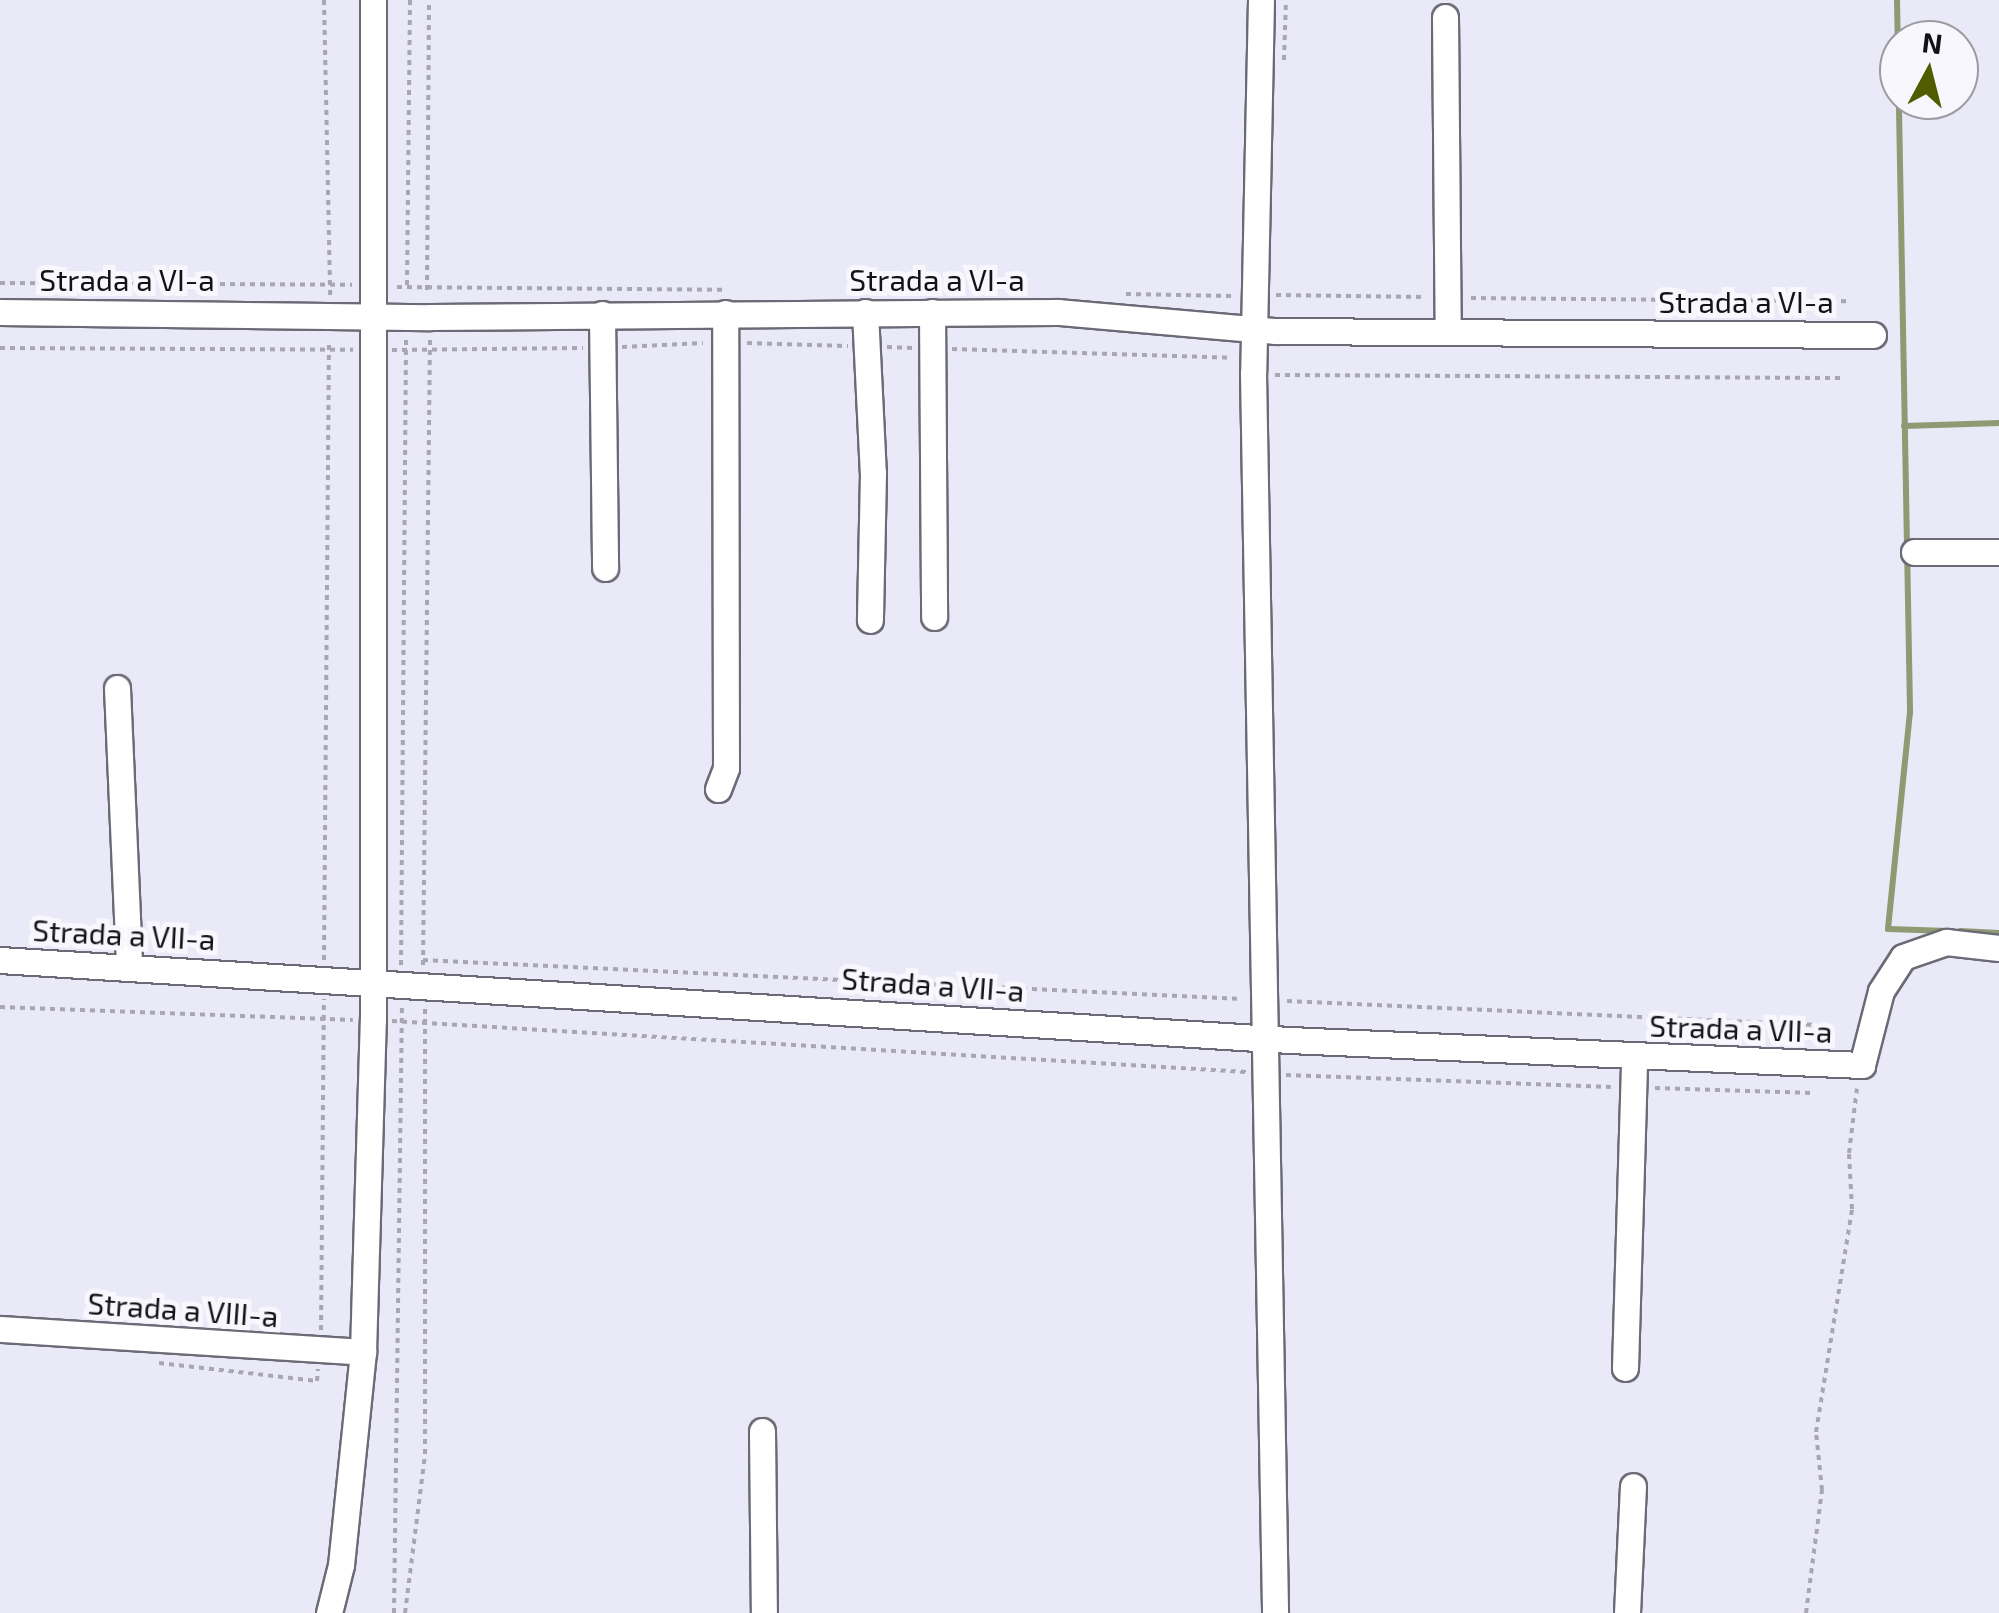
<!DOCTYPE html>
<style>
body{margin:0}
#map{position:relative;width:1999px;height:1613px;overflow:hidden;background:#eae9f7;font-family:"Exo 2",sans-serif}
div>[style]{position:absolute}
.stream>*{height:6px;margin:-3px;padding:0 3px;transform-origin:3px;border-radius:3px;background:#8f9972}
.path>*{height:4px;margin-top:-2px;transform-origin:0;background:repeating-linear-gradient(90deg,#a7a6b1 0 5px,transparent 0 10px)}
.roads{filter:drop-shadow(2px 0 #6b6a76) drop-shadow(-2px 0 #6b6a76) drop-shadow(0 2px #6b6a76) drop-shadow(0 -2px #6b6a76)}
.minor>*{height:25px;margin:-12.5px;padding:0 12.5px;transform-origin:12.5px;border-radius:12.5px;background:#fff}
span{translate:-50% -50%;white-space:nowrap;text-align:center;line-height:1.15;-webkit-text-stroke:10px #f8f7fd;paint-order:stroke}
.street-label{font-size:30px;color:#131217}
.north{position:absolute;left:1879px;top:20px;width:100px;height:100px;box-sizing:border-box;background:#f8f7fd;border:2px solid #9c9ba1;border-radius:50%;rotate:7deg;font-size:28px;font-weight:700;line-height:40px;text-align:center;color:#131217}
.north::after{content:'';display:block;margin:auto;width:35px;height:45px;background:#4f5d00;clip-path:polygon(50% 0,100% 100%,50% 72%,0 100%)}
</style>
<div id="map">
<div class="stream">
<div style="left:1897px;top:0;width:712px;rotate:88.95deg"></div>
<div style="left:1910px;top:712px;width:218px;rotate:95.8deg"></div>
<div style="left:1888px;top:929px;width:60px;rotate:1.9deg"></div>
<div style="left:1904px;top:426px;width:95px;rotate:-1.8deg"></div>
<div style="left:1960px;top:931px;width:39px;rotate:3deg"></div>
</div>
<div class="path">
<div style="left:324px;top:0;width:295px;rotate:88.8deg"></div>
<div style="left:1284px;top:60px;width:60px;rotate:-88.1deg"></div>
<div style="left:0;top:283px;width:352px;rotate:0.3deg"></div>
<div style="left:407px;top:285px;width:285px;rotate:-89.4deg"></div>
<div style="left:397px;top:287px;width:325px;rotate:0.5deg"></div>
<div style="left:427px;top:290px;width:290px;rotate:-89.6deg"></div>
<div style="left:1126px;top:294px;width:106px;rotate:1.1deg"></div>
<div style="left:1276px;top:295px;width:150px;rotate:0.8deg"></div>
<div style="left:1471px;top:298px;width:380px;rotate:0.5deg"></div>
<div style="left:747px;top:343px;width:101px;rotate:1.7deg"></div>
<div style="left:622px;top:347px;width:81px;rotate:-2.8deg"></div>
<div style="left:887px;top:347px;width:26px;rotate:2deg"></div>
<div style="left:0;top:348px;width:353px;rotate:0.3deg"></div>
<div style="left:952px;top:349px;width:280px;rotate:1.8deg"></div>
<div style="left:392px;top:350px;width:191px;rotate:-0.6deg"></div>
<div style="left:1275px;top:375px;width:570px;rotate:0.3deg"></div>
<div style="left:324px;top:960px;width:620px;rotate:-89.54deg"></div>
<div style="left:423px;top:960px;width:820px;rotate:2.73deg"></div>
<div style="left:401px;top:965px;width:625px;rotate:-89.54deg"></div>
<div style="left:423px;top:965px;width:626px;rotate:-89.36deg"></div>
<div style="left:1287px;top:1001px;width:531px;rotate:2.59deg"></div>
<div style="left:0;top:1007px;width:353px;rotate:2.1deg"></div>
<div style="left:392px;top:1021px;width:856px;rotate:3.42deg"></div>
<div style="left:1286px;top:1075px;width:325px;rotate:2.1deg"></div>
<div style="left:1655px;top:1088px;width:156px;rotate:1.8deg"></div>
<div style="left:321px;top:1330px;width:331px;rotate:-89.5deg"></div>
<div style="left:159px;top:1363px;width:159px;rotate:6.5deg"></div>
<div style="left:317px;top:1381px;width:12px;rotate:-85deg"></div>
<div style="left:394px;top:1613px;width:608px;rotate:-89.25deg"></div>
<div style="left:405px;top:1613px;width:160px;rotate:-82.8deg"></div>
<div style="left:425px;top:1454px;width:445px;rotate:-90deg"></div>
<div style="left:1806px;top:1613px;width:124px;rotate:-82.6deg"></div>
<div style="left:1822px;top:1490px;width:58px;rotate:-95.9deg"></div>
<div style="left:1816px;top:1432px;width:226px;rotate:-80.8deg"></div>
<div style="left:1852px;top:1209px;width:56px;rotate:-93.1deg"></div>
<div style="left:1849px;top:1153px;width:65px;rotate:-83deg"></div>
</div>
<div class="roads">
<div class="minor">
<div style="left:1261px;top:0;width:373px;rotate:91.2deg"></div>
<div style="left:1253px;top:373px;width:1240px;rotate:88.98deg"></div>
<div style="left:1445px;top:17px;width:315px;rotate:89.5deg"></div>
<div style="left:0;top:312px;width:430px;rotate:0.7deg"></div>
<div style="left:430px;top:317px;width:628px;rotate:-0.46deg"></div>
<div style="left:1058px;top:312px;width:218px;rotate:5deg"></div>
<div style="left:1275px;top:331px;width:598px;rotate:0.38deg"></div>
<div style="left:865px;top:312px;width:161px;rotate:87.2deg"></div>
<div style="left:873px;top:473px;width:147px;rotate:91.2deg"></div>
<div style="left:932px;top:312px;width:305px;rotate:89.6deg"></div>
<div style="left:602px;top:314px;width:254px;rotate:89.3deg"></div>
<div style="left:1914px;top:552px;width:85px"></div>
<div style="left:117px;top:688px;width:279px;rotate:87.5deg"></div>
<div style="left:718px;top:789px;width:22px;rotate:-69deg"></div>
<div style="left:726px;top:768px;width:455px;rotate:-90.1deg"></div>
<div style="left:0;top:960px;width:1291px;rotate:3.55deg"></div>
<div style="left:1289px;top:1040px;width:574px;rotate:2.5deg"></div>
<div style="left:1862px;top:1065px;width:76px;rotate:-75.6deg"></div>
<div style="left:1881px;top:991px;width:40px;rotate:-57.1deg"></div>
<div style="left:1903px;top:957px;width:46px;rotate:-19.2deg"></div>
<div style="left:1946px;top:942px;width:53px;rotate:6.5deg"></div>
<div style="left:0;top:1329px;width:364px;rotate:3.6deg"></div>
<div style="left:1625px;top:1368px;width:312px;rotate:-88.3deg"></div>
<div style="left:762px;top:1431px;width:182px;rotate:89.4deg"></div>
<div style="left:329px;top:1613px;width:49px;rotate:-76deg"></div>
<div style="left:341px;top:1565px;width:214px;rotate:-84.1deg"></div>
<div style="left:363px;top:1352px;width:332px;rotate:-88.3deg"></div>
<div style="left:373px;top:1020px;width:1020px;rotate:-90deg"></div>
<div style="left:1627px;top:1613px;width:127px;rotate:-87.3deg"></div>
</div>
</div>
<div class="street-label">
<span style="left:127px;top:279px">Strada a VI-a</span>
<span style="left:937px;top:279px">Strada a VI-a</span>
<span style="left:1746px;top:301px">Strada a VI-a</span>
<span style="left:124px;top:934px;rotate:3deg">Strada a VII-a</span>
<span style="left:933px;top:984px;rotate:4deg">Strada a VII-a</span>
<span style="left:1741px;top:1028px;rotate:2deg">Strada a VII-a</span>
<span style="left:183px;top:1309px;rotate:4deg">Strada a VIII-a</span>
</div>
<div class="north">N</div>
</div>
